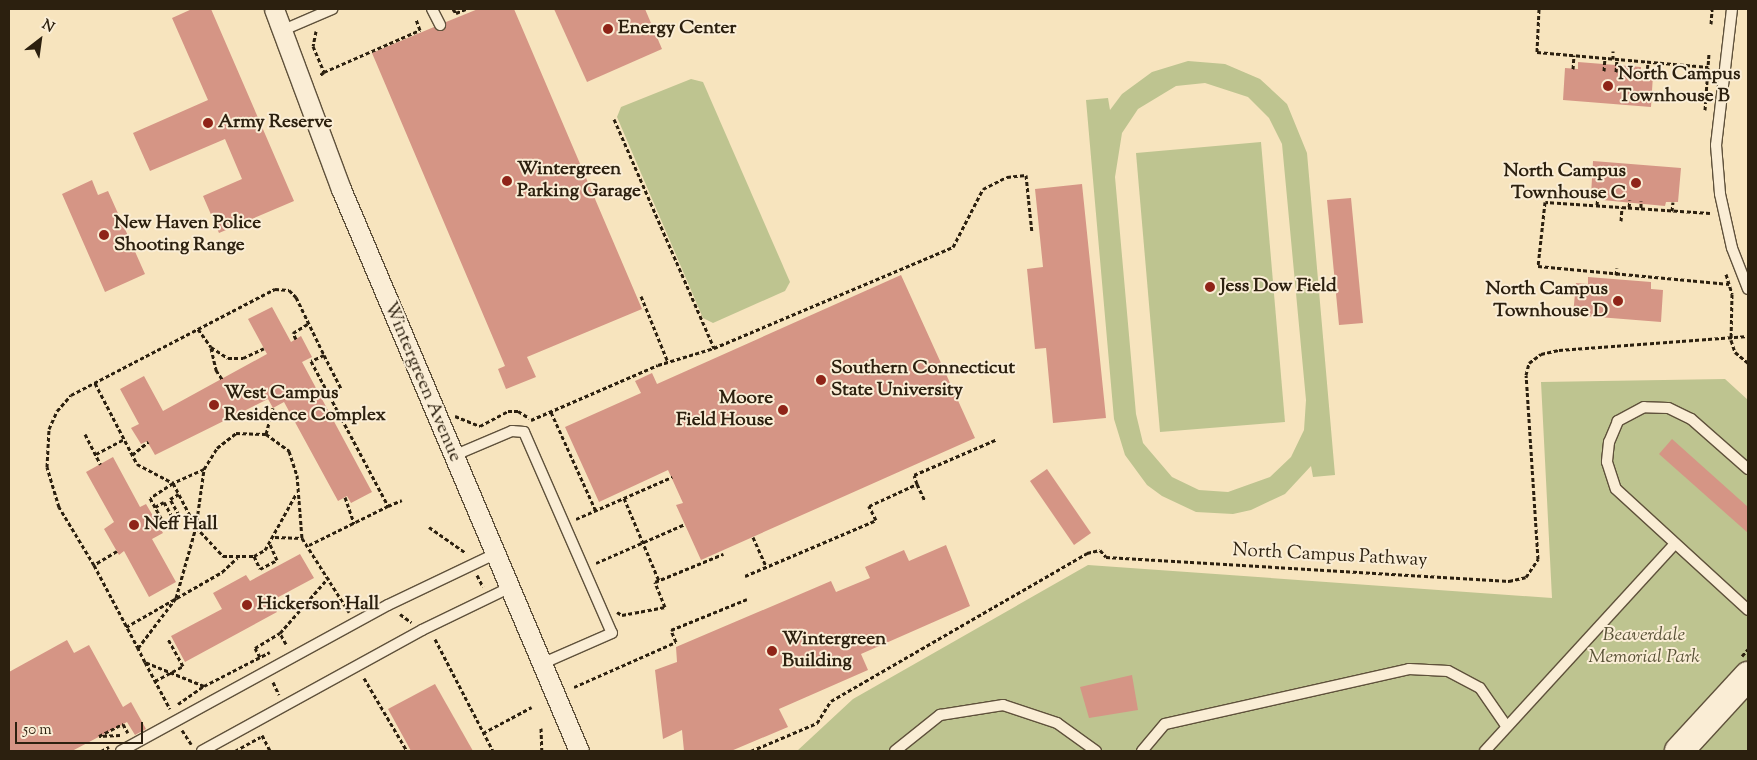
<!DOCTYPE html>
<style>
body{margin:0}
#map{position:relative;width:1757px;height:760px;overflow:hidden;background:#f7e4be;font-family:"Sorts Mill Goudy",serif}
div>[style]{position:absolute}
.green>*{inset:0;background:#bec490}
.building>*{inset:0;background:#d59585}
.path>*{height:3px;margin-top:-1.5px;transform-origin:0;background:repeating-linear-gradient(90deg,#2c200f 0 4px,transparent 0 6.5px)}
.roads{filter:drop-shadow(1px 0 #5f513b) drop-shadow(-1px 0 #5f513b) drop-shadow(0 1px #5f513b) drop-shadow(0 -1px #5f513b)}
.lane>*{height:10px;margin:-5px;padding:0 5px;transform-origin:5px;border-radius:5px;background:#faedd5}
.street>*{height:19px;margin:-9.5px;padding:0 9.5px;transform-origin:9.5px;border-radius:9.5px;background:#faedd5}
.secondary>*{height:28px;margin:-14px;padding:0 14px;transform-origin:14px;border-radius:14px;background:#faedd5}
.dots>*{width:14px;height:14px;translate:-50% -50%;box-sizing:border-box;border:2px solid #faedd5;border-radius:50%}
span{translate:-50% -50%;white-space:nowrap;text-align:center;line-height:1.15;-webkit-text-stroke:4px #faedd5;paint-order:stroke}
.poi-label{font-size:19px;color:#2c200f;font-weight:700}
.left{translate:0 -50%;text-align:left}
.right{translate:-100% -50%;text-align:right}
.street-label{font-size:19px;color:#2c200f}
.park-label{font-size:19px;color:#585136;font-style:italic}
.frame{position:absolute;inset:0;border:10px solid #2c200f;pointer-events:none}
.north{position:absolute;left:15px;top:15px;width:50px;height:50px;-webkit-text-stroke:4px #faedd5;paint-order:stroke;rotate:30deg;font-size:14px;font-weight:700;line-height:20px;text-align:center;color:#2c200f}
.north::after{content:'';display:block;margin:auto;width:18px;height:22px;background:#2c200f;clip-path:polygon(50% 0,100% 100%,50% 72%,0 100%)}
.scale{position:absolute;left:15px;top:722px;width:128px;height:22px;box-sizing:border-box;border:2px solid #2c200f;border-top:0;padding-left:6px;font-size:15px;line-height:18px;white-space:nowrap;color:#2c200f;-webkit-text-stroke:4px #faedd5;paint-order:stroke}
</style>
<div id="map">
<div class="green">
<div style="clip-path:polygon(evenodd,1188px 61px,1225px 64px,1260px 79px,1287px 104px,1307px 153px,1335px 475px,1313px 477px,1311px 466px,1285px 494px,1251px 510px,1233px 514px,1196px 512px,1162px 496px,1147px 485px,1125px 455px,1114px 419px,1086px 100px,1108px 98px,1110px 110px,1122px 94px,1152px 72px,1188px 61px,1205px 83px,1248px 97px,1269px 118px,1282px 144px,1306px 400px,1304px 430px,1291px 457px,1270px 477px,1228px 492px,1199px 490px,1172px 477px,1143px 443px,1136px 414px,1115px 177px,1122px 133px,1138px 109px,1176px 86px,1205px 83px)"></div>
<div style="clip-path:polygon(691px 79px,703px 82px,790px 282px,785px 291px,713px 323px,703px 318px,617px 117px,621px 107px)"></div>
<div style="clip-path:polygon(1261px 142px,1285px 422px,1160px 432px,1136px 153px)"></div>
<div style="clip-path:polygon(1725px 379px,1748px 400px,1748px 751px,797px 751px,853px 699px,1088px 565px,1552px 598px,1541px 382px)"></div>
</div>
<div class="building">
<div style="clip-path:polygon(192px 9px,211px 9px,294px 201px,219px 233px,203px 196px,242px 179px,225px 139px,150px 171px,133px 133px,208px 100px,172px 18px)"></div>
<div style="clip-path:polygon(478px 9px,514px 9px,642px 309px,527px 357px,536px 377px,506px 389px,498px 369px,505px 366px,372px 53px,434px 27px,443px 31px,446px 22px)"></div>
<div style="clip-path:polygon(554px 9px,645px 9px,662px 49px,587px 82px)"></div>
<div style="clip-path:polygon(1578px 62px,1641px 67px,1641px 75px,1653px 75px,1651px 107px,1563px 100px,1565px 68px,1578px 69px)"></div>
<div style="clip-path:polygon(1593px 161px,1681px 168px,1678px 202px,1666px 202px,1665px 206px,1602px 200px,1603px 196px,1591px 195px)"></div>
<div style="clip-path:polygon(92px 180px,98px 195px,108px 191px,145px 274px,105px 292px,62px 194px)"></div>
<div style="clip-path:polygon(1082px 184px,1106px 418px,1053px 423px,1046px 348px,1035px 349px,1027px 269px,1043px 267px,1035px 189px)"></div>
<div style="clip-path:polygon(1351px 198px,1363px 323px,1339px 325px,1327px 200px)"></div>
<div style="clip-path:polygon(901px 275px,975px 438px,701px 560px,676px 505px,683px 503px,668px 470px,599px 502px,565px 427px,641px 393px,635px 381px,652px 373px,657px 384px)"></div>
<div style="clip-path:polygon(1588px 277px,1651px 282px,1651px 289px,1663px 290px,1661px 322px,1573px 315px,1576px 283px,1588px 284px)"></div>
<div style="clip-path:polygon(272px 307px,291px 342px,301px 336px,312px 357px,302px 362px,372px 492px,351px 503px,347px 496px,338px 501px,284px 402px,273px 408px,268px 399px,155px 455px,147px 441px,141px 444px,131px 428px,139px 424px,120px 389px,144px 376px,163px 411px,267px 354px,248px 319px)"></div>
<div style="clip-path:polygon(1672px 439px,1748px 507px,1748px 533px,1659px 454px)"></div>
<div style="clip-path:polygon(113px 457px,140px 507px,146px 504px,163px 533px,152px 539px,176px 582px,149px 597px,124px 551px,119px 555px,104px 529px,114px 522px,86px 472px)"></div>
<div style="clip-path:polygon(1047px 469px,1091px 533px,1074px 545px,1030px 481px)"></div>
<div style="clip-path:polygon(946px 545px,970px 606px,861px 654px,868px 670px,779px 709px,788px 727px,731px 751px,684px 751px,682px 730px,663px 739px,655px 670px,677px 662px,676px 647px,831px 581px,836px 592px,870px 578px,865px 567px,904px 550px,909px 561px)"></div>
<div style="clip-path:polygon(300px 554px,314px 578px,271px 601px,277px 612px,185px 662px,171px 636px,222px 609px,213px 593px,246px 575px,250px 581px)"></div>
<div style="clip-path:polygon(67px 640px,74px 653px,89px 645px,123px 707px,131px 702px,146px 729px,135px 735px,127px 722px,72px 751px,9px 751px,9px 672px)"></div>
<div style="clip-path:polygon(1132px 675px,1138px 710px,1089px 718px,1080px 687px)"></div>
<div style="clip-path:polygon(435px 684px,473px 751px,411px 751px,388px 709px)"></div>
</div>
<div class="path">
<div style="left:453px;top:9px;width:5px;rotate:53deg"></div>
<div style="left:456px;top:13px;width:11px;rotate:-22deg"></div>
<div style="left:1539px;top:9px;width:43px;rotate:92.7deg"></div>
<div style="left:1537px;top:52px;width:172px;rotate:5deg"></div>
<div style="left:1711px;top:24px;width:15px;rotate:-86deg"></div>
<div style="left:316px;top:31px;width:15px;rotate:101deg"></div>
<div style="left:313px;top:46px;width:28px;rotate:67deg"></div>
<div style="left:324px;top:72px;width:6px;rotate:141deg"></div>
<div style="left:1613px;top:59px;width:8px;rotate:-90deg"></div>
<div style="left:1573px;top:69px;width:14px;rotate:-86deg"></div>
<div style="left:1604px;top:71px;width:13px;rotate:-86deg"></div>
<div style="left:324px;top:72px;width:105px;rotate:-23.6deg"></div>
<div style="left:420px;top:30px;width:12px;rotate:-110deg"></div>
<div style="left:1616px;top:72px;width:13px;rotate:-86deg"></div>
<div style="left:1647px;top:75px;width:13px;rotate:-86deg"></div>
<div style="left:1705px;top:110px;width:57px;rotate:-86deg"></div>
<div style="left:614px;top:119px;width:250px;rotate:66.4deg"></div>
<div style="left:1597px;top:205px;width:10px;rotate:-84deg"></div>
<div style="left:1629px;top:207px;width:7px;rotate:-82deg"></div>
<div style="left:1641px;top:208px;width:7px;rotate:-90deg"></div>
<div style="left:1672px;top:211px;width:9px;rotate:-84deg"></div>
<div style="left:1710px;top:213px;width:165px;rotate:-176.2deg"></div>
<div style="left:1545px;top:202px;width:64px;rotate:96.2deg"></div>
<div style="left:1538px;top:266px;width:192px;rotate:5.4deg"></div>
<div style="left:1621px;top:221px;width:14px;rotate:-86deg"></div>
<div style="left:1726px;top:274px;width:21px;rotate:73deg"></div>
<div style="left:1732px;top:294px;width:46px;rotate:91.2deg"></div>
<div style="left:1731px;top:340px;width:13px;rotate:72deg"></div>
<div style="left:1735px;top:352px;width:17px;rotate:40deg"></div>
<div style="left:1616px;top:275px;width:7px;rotate:-82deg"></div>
<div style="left:641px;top:296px;width:71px;rotate:67.8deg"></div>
<div style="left:198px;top:329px;width:22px;rotate:54deg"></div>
<div style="left:211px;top:347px;width:20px;rotate:33deg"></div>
<div style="left:228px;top:358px;width:15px"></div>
<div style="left:243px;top:358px;width:23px;rotate:-25deg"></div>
<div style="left:296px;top:339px;width:7px;rotate:-117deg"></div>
<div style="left:293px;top:333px;width:19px;rotate:-32deg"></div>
<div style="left:211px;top:348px;width:23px;rotate:77deg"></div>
<div style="left:216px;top:370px;width:11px;rotate:56deg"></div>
<div style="left:324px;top:355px;width:37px;rotate:63deg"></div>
<div style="left:95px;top:383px;width:91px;rotate:62.6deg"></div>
<div style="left:137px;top:464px;width:41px;rotate:27.8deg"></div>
<div style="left:173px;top:483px;width:27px;rotate:147deg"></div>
<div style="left:150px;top:498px;width:23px;rotate:61deg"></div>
<div style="left:161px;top:518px;width:6px;rotate:149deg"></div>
<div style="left:551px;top:412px;width:109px;rotate:65.6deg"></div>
<div style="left:455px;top:416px;width:27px;rotate:22deg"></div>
<div style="left:480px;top:426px;width:32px;rotate:-28deg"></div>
<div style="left:508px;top:411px;width:10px"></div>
<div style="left:518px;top:411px;width:13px;rotate:32deg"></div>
<div style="left:531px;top:420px;width:138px;rotate:-23.4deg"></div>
<div style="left:658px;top:365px;width:59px;rotate:-16.9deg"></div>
<div style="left:714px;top:348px;width:259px;rotate:-22.9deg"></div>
<div style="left:953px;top:247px;width:65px;rotate:-62.7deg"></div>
<div style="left:983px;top:189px;width:27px;rotate:-27deg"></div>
<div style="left:1007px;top:177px;width:19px;rotate:-6deg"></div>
<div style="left:1026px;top:175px;width:58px;rotate:84.1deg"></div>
<div style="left:85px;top:434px;width:34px;rotate:63deg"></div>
<div style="left:266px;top:434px;width:27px;rotate:-75deg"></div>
<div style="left:96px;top:454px;width:32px;rotate:-28deg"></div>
<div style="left:132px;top:455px;width:21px;rotate:-39deg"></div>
<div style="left:204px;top:469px;width:34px;rotate:156deg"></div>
<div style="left:173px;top:483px;width:50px;rotate:62.4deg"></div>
<div style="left:196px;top:527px;width:40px;rotate:47deg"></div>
<div style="left:223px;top:556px;width:31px"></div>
<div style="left:254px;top:556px;width:13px;rotate:-29deg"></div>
<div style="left:265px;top:550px;width:64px;rotate:-61deg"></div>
<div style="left:917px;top:484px;width:9px;rotate:-108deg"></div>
<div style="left:914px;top:475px;width:90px;rotate:-23.4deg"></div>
<div style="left:345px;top:497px;width:28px;rotate:71deg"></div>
<div style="left:624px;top:498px;width:90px;rotate:67.1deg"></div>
<div style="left:155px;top:507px;width:10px;rotate:-29deg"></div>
<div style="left:164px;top:502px;width:18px;rotate:61deg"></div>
<div style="left:173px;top:518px;width:7px;rotate:-27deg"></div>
<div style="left:179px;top:515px;width:18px;rotate:-119deg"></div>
<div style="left:170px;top:499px;width:10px;rotate:-29deg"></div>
<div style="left:576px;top:519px;width:105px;rotate:-23.6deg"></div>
<div style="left:429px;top:527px;width:45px;rotate:35.1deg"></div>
<div style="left:275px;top:537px;width:27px;rotate:2deg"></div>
<div style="left:753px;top:537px;width:32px;rotate:66deg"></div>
<div style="left:309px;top:545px;width:88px;rotate:-26.3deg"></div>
<div style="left:117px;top:551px;width:27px;rotate:149deg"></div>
<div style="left:94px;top:565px;width:94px;rotate:62.1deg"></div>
<div style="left:254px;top:556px;width:14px;rotate:65deg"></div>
<div style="left:260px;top:569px;width:19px;rotate:-28deg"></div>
<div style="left:277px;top:560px;width:17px;rotate:-114deg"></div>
<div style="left:596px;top:563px;width:97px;rotate:-23.7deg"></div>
<div style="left:94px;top:565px;width:68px;rotate:-121.1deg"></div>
<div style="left:59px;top:507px;width:42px;rotate:-106.7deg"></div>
<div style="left:47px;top:467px;width:38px;rotate:-87deg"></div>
<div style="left:49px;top:429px;width:20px;rotate:-66deg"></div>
<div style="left:57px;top:411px;width:21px;rotate:-49deg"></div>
<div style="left:71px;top:395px;width:230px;rotate:-27.5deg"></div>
<div style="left:275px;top:289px;width:14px;rotate:4deg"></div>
<div style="left:289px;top:290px;width:10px;rotate:45deg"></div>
<div style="left:296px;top:297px;width:64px;rotate:64.2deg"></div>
<div style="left:324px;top:355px;width:14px;rotate:155deg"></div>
<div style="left:311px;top:361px;width:164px;rotate:62deg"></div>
<div style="left:388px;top:506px;width:15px;rotate:-23deg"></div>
<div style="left:477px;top:575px;width:13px;rotate:63deg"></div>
<div style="left:745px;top:576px;width:142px;rotate:-23.1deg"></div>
<div style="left:876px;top:520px;width:16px;rotate:-117deg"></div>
<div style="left:869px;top:506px;width:53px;rotate:-24.6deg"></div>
<div style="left:917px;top:484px;width:19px;rotate:65deg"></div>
<div style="left:617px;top:612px;width:6px;rotate:31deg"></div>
<div style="left:622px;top:615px;width:44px;rotate:-10.5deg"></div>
<div style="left:665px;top:607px;width:27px;rotate:-112deg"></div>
<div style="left:655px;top:582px;width:74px;rotate:-22.4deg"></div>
<div style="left:400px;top:614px;width:14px;rotate:36deg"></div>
<div style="left:126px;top:627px;width:111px;rotate:-29.8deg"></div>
<div style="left:222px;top:572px;width:21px;rotate:-43deg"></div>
<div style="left:435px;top:639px;width:126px;rotate:62.6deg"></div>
<div style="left:286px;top:644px;width:13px;rotate:-119deg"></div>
<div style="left:280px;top:633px;width:74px;rotate:-48.8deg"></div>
<div style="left:1742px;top:656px;width:9px;rotate:-49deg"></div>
<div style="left:260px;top:657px;width:10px;rotate:-119deg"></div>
<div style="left:255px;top:648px;width:29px;rotate:-31deg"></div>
<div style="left:145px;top:662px;width:53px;rotate:62deg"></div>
<div style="left:364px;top:678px;width:85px;rotate:59.5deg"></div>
<div style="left:155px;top:681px;width:32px;rotate:-28deg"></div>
<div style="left:183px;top:666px;width:31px;rotate:-119deg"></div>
<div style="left:273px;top:682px;width:14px;rotate:65deg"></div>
<div style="left:204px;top:686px;width:64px;rotate:-157.9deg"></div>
<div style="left:145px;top:662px;width:16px;rotate:-117deg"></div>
<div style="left:138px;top:648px;width:63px;rotate:-52.8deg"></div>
<div style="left:176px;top:598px;width:74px;rotate:-74.3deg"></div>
<div style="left:196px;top:527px;width:59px;rotate:-82.1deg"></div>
<div style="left:204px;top:469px;width:25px;rotate:-58deg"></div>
<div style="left:217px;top:448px;width:24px;rotate:-38deg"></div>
<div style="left:236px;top:433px;width:30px;rotate:2deg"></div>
<div style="left:266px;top:434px;width:29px;rotate:36deg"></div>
<div style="left:289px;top:451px;width:25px;rotate:72deg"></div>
<div style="left:297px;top:475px;width:63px;rotate:85.5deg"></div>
<div style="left:302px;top:538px;width:88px;rotate:57.6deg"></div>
<div style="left:574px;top:687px;width:111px;rotate:-23.8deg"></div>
<div style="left:676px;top:642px;width:13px;rotate:-113deg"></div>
<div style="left:671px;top:630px;width:82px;rotate:-22.2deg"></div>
<div style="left:178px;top:704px;width:32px;rotate:-35deg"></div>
<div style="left:204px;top:686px;width:74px;rotate:-27.3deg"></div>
<div style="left:541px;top:728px;width:23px;rotate:88deg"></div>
<div style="left:182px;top:730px;width:17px;rotate:57deg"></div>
<div style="left:483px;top:733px;width:55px;rotate:-28deg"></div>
<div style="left:120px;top:735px;width:21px;rotate:177deg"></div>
<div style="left:99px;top:736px;width:27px;rotate:-27deg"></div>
<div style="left:123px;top:724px;width:10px;rotate:61deg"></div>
<div style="left:262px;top:735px;width:18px;rotate:63deg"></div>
<div style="left:101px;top:751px;width:9px;rotate:-27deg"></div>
<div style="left:235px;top:751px;width:29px;rotate:-29deg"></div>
<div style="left:751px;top:751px;width:72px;rotate:-23deg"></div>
<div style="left:817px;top:723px;width:26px;rotate:-58deg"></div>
<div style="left:831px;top:701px;width:296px;rotate:-30deg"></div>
<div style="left:1087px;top:553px;width:13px;rotate:-13deg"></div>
<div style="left:1100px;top:550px;width:9px;rotate:49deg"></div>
<div style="left:1106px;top:557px;width:404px;rotate:3.4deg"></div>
<div style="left:1509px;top:581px;width:17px;rotate:-13deg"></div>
<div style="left:1526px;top:577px;width:22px;rotate:-56deg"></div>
<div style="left:1538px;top:559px;width:184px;rotate:-93.7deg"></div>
<div style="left:1526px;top:375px;width:12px;rotate:-76deg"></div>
<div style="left:1529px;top:363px;width:15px;rotate:-37deg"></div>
<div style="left:1541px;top:354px;width:18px;rotate:-13deg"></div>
<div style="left:1559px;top:350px;width:190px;rotate:-4.2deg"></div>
</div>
<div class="roads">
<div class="lane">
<div style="left:432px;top:9px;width:18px;rotate:63deg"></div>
<div style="left:1732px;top:9px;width:137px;rotate:96.7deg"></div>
<div style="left:1716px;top:145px;width:49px;rotate:85.3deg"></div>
<div style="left:1720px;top:194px;width:55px;rotate:77.5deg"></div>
<div style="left:1732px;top:248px;width:44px;rotate:68.7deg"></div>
<div style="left:281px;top:31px;width:56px;rotate:-23.3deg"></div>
<div style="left:453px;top:456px;width:64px;rotate:-23deg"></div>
<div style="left:512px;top:431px;width:12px;rotate:5deg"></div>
<div style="left:524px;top:432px;width:219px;rotate:66.4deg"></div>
<div style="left:612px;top:633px;width:77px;rotate:156.4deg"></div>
<div style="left:1748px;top:469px;width:76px;rotate:-138.7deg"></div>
<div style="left:1691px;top:419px;width:25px;rotate:-154deg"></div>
<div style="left:1668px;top:408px;width:24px;rotate:-178deg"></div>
<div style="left:1644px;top:407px;width:30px;rotate:152deg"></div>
<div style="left:1618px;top:421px;width:23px;rotate:113deg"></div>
<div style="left:1609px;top:442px;width:20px;rotate:96deg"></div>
<div style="left:1607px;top:462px;width:28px;rotate:72deg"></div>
<div style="left:1616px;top:489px;width:179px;rotate:42.5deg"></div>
<div style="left:121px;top:751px;width:304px;rotate:-28.7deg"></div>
<div style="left:388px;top:605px;width:119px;rotate:-25.5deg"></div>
<div style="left:202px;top:751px;width:251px;rotate:-28.8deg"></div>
<div style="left:422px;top:630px;width:97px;rotate:-25.8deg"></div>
<div style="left:895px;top:751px;width:58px;rotate:-38.7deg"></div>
<div style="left:940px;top:715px;width:64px;rotate:-9deg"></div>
<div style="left:1003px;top:705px;width:57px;rotate:18.4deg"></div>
<div style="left:1057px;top:723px;width:48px;rotate:35.7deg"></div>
<div style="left:1142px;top:751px;width:35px;rotate:-50deg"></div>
<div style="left:1165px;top:724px;width:250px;rotate:-12.7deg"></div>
<div style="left:1409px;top:669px;width:39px;rotate:3deg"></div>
<div style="left:1448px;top:671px;width:36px;rotate:28deg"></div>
<div style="left:1480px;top:688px;width:47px;rotate:55.3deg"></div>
<div style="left:1485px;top:751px;width:281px;rotate:-47.5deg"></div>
</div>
<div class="street">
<div style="left:274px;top:9px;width:192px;rotate:69.6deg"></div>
<div style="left:341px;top:189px;width:610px;rotate:67.05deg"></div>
</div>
<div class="secondary">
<div style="left:1679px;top:751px;width:102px;rotate:-47.4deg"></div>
</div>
</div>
<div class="dots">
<div style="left:608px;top:29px;background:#8f2418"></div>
<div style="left:1608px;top:86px;background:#8f2418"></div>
<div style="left:208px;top:123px;background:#8f2418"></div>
<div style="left:507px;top:181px;background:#8f2418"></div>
<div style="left:1636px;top:183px;background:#8f2418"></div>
<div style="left:104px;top:235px;background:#8f2418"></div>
<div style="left:1210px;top:287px;background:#8f2418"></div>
<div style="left:1618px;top:301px;background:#8f2418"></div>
<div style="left:821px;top:380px;background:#8f2418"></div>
<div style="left:214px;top:405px;background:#8f2418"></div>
<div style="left:783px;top:410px;background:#8f2418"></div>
<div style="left:134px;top:525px;background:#8f2418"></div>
<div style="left:247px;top:605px;background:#8f2418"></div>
<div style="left:772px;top:651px;background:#8f2418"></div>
</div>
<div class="poi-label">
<span class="left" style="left:618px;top:29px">Energy Center</span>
<span class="left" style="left:1618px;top:86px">North Campus<br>Townhouse B</span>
<span class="left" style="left:218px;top:123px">Army Reserve</span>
<span class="left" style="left:517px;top:181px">Wintergreen<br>Parking Garage</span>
<span class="right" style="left:1626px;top:183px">North Campus<br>Townhouse C</span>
<span class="left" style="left:114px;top:235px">New Haven Police<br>Shooting Range</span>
<span class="left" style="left:1220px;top:287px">Jess Dow Field</span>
<span class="right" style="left:1608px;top:301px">North Campus<br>Townhouse D</span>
<span class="left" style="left:831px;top:380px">Southern Connecticut<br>State University</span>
<span class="left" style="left:224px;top:405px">West Campus<br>Residence Complex</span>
<span class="right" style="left:773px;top:410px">Moore<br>Field House</span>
<span class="left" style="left:144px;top:525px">Neff Hall</span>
<span class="left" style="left:257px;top:605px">Hickerson Hall</span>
<span class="left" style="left:782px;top:651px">Wintergreen<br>Building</span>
</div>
<div class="street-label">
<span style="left:422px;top:382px;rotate:67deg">Wintergreen Avenue</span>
<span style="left:1330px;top:556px;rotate:3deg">North Campus Pathway</span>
</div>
<div class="park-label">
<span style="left:1644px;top:647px">Beaverdale<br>Memorial Park</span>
</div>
<div class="frame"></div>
<div class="north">N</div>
<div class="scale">50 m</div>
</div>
